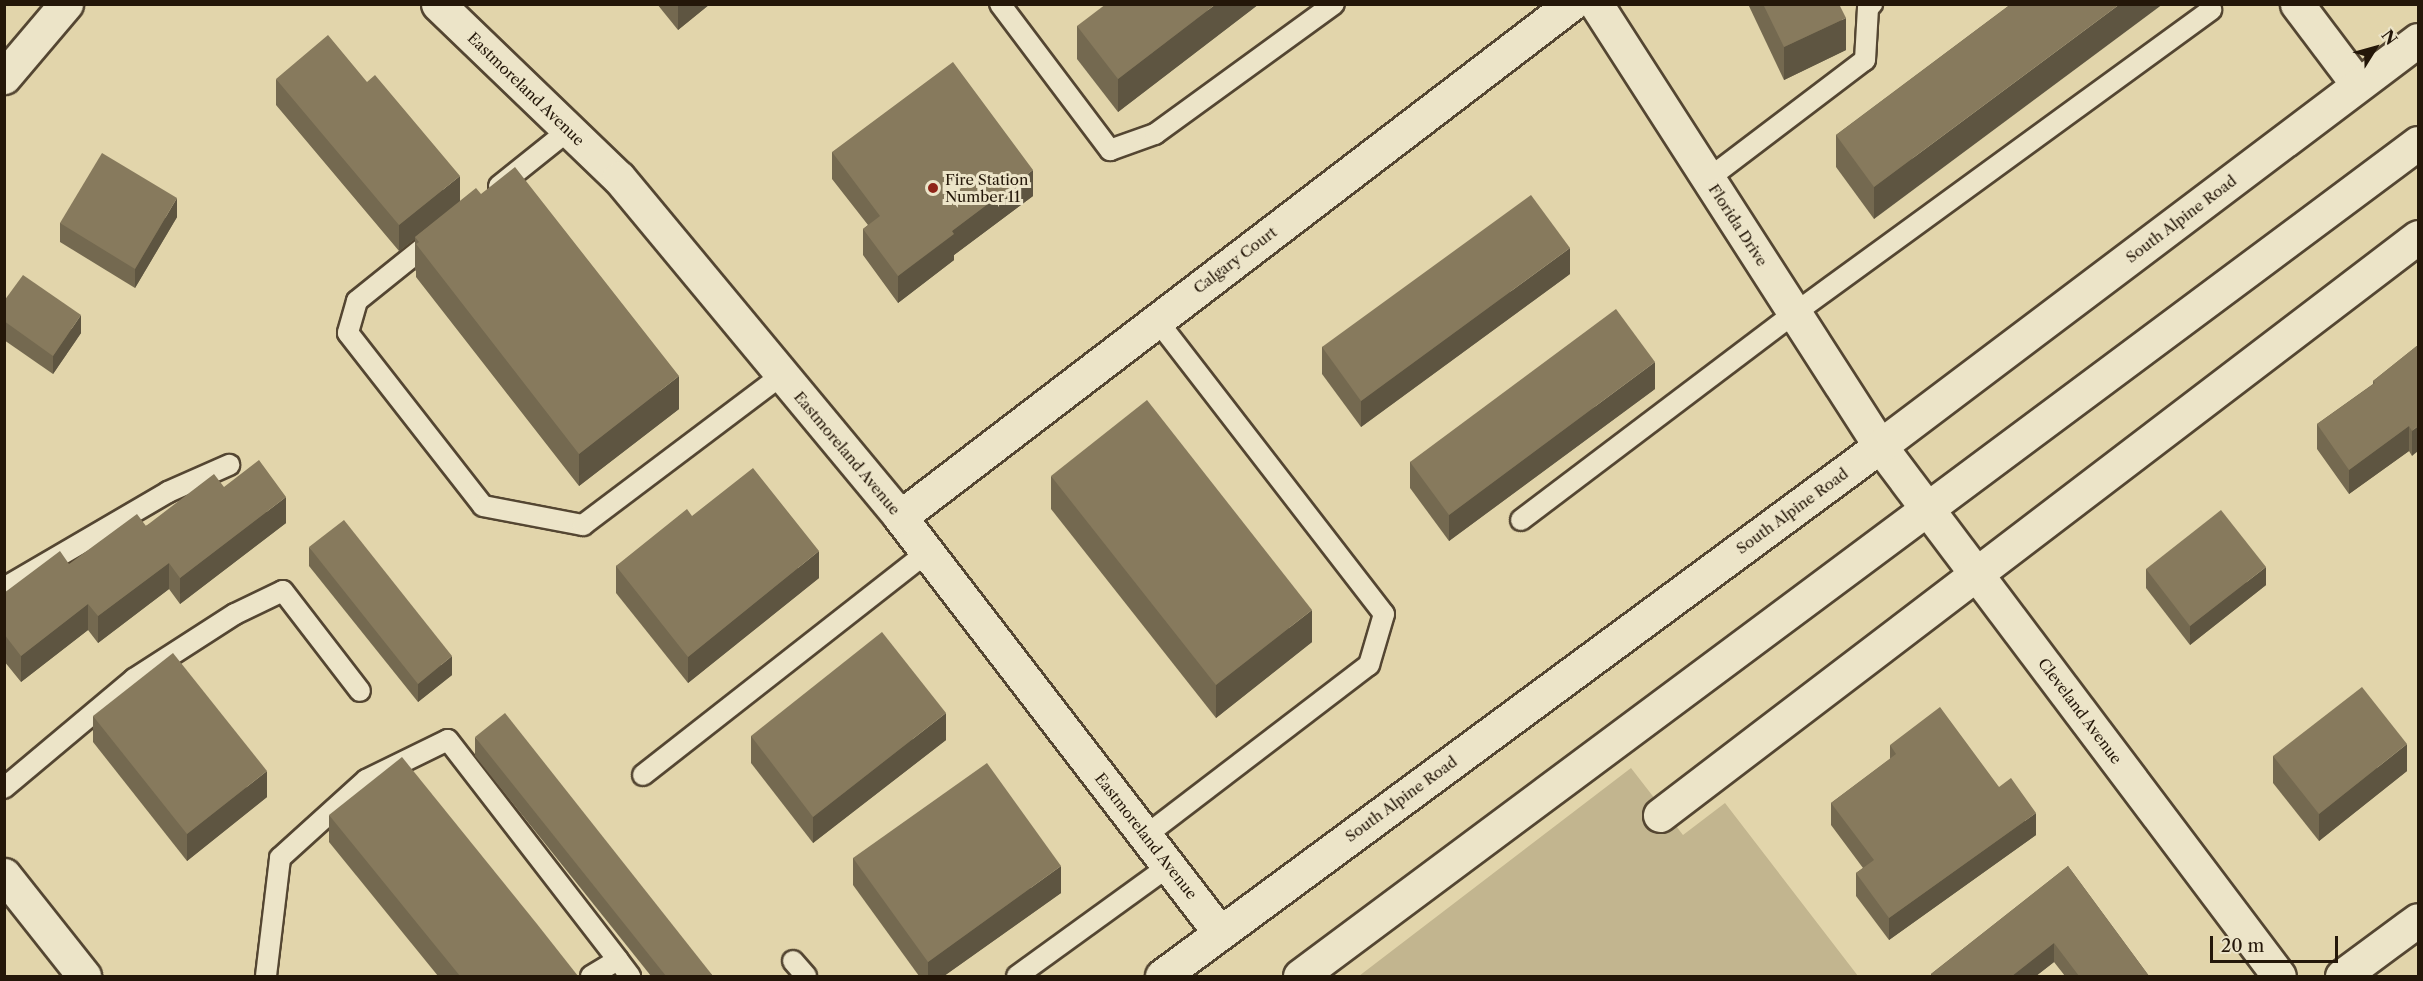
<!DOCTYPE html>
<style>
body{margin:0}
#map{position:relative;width:2423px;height:981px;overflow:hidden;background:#e2d5ab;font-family:"Libre Caslon Text",serif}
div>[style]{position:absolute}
.green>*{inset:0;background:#c2b58f}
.roads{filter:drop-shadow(2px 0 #544632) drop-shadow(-2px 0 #544632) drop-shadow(0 2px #544632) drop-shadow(0 -2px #544632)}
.service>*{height:20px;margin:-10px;padding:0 10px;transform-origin:10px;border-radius:10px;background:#ece4c8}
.minor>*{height:33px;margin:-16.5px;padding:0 16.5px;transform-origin:16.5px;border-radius:16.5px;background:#ece4c8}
.secondary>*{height:33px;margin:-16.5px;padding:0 16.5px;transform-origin:16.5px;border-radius:16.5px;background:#ece4c8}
.wall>*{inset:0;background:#746950}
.shaded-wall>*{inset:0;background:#5e5541}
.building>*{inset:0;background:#877a5d}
.dots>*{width:16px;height:16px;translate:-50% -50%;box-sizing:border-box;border:3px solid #ece4c8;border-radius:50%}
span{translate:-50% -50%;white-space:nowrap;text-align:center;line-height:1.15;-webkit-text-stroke:6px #ece4c8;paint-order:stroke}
.street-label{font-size:15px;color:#241709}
.poi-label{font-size:15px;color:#241709}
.left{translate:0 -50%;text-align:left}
.frame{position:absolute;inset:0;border:6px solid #241709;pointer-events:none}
.north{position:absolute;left:2345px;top:18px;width:60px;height:60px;-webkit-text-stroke:4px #ece4c8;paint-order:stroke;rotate:53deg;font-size:16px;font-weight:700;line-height:24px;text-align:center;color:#241709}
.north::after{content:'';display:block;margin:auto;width:21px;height:27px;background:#241709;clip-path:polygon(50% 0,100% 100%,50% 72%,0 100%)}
.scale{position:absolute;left:2210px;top:936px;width:128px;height:27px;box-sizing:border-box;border:3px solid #241709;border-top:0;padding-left:8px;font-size:18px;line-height:21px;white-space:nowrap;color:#241709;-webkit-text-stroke:4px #ece4c8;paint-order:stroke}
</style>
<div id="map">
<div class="green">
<div style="clip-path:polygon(1631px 768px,1683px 835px,1725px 803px,1858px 976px,1359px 976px)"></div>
</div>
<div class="roads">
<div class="service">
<div style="left:1000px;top:4px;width:183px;rotate:53deg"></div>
<div style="left:1110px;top:150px;width:48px;rotate:-19.6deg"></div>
<div style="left:1155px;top:134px;width:221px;rotate:-36deg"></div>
<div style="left:1708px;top:179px;width:197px;rotate:-37.2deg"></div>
<div style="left:1865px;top:60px;width:52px;rotate:-86.7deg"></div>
<div style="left:1868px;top:8px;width:6px;rotate:-45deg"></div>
<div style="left:499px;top:186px;width:90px;rotate:-38.7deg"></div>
<div style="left:434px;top:239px;width:99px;rotate:141.2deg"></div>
<div style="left:357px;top:301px;width:33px;rotate:106deg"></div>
<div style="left:348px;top:333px;width:219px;rotate:52deg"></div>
<div style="left:483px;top:506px;width:102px;rotate:10.8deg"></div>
<div style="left:583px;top:525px;width:249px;rotate:-37deg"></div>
<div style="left:1521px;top:520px;width:343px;rotate:-37.1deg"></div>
<div style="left:1795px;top:313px;width:515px;rotate:-36.07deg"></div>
<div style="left:4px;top:588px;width:190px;rotate:-30.3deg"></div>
<div style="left:168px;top:492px;width:67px;rotate:-23.9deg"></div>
<div style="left:643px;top:775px;width:361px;rotate:-38.1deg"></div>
<div style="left:4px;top:788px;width:170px;rotate:-40deg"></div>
<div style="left:134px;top:679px;width:120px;rotate:-32.8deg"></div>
<div style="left:235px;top:614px;width:53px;rotate:-25.6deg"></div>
<div style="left:283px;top:591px;width:126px;rotate:52.4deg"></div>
<div style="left:1145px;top:836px;width:282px;rotate:-37.4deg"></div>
<div style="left:1369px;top:665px;width:53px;rotate:-73.6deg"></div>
<div style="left:1384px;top:614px;width:371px;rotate:-127.7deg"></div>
<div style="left:793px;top:961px;width:20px;rotate:49deg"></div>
<div style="left:266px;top:976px;width:119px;rotate:-83.2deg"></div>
<div style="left:280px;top:858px;width:116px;rotate:-42.2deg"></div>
<div style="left:366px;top:780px;width:91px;rotate:-26deg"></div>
<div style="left:448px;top:740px;width:278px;rotate:52.3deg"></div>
<div style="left:591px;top:976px;width:31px;rotate:-31deg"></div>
<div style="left:618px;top:960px;width:20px;rotate:53deg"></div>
<div style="left:1017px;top:976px;width:188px;rotate:-35.9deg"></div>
</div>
<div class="minor">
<div style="left:438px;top:4px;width:251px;rotate:43.9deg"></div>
<div style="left:619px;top:178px;width:440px;rotate:50.3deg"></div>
<div style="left:900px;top:517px;width:525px;rotate:52.43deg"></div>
<div style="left:1596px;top:4px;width:525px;rotate:57.28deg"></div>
<div style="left:1880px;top:446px;width:663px;rotate:53.03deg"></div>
<div style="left:2297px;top:4px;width:101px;rotate:53deg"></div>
<div style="left:4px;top:77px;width:96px;rotate:-49.7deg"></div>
<div style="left:900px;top:517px;width:845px;rotate:-37.4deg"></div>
<div style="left:1660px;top:815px;width:953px;rotate:-37.33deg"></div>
<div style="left:4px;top:875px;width:129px;rotate:51.6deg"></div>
<div style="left:2342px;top:976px;width:94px;rotate:-36.4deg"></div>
</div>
<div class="secondary">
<div style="left:1162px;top:976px;width:892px;rotate:-36.43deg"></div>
<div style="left:1880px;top:446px;width:674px;rotate:-37.04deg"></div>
<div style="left:1300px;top:976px;width:1394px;rotate:-36.69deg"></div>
</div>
</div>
<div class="wall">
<div style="clip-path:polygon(657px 4px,710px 4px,678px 30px)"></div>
<div style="clip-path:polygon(1259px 4px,1118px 112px,1077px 59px,1077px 26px)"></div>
<div style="clip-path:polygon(1748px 4px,1839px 4px,1846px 50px,1784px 80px)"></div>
<div style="clip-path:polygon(2011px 4px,1874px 219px,1836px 167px,1836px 135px)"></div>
<div style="clip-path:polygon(276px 79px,460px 201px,679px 409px,579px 486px,416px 277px,416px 271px,415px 270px,415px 239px,399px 251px,276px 105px)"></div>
<div style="clip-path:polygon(832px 152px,1033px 196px,954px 255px,954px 260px,898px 303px,863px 255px,863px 229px,868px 225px,832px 179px)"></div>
<div style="clip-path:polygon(177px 217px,135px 288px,60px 242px,60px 223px)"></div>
<div style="clip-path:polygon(1570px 274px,1361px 427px,1322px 374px,1322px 347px)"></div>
<div style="clip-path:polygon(4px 301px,81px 333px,53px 374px,4px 340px)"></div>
<div style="clip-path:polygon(2418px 345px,2412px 456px,2409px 451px,2349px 494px,2317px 449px,2317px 424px,2373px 384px,2373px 381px)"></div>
<div style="clip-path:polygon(1655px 389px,1449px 541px,1410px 488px,1410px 462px)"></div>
<div style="clip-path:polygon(1051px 476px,1312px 642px,1216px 718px,1051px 509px)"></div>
<div style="clip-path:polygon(224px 487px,286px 523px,180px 604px,169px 589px,98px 643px,88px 630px,21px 682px,4px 661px,4px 593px,69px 564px)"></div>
<div style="clip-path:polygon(692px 516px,819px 578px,688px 683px,616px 593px,616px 566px)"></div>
<div style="clip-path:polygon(309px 547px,452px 675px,418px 702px,309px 566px)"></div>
<div style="clip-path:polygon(2146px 569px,2266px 585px,2190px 645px,2146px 588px)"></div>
<div style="clip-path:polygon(93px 716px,267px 797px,187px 861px,93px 742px)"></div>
<div style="clip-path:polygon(751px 736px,946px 740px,813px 843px,751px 763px)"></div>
<div style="clip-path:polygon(475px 737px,713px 976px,651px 976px,475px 756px)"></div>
<div style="clip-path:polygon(1890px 745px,1999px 787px,2036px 835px,1889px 940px,1856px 896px,1856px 873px,1863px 868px,1831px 825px,1831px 803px,1890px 759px)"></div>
<div style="clip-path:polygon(2273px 756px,2407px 771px,2319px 841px,2273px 783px)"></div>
<div style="clip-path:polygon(329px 815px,578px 976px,438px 976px,329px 842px)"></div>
<div style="clip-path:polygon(853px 858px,1061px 893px,944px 976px,919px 976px,853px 885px)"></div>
<div style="clip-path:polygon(2068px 866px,2149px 976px,2065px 976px,2054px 962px,2036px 976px,1931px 976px,1931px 974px)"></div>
</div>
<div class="shaded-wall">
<div style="clip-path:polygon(678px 4px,710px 4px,678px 30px)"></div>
<div style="clip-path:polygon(1216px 4px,1259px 4px,1118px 112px,1118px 79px)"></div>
<div style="clip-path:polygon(2120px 4px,2163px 4px,1874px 219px,1874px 187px)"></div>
<div style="clip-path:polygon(1846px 18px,1846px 50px,1784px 80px,1784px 47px)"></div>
<div style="clip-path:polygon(1033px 170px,1033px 196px,954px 255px,954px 260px,898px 303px,898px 276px,952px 231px)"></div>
<div style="clip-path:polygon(460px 176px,460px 202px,415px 237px,415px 239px,399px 251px,399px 225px)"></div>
<div style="clip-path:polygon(177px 198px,177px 217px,135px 288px,135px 269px)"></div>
<div style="clip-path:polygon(1570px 248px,1570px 274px,1361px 427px,1361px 401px)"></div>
<div style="clip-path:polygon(81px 315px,81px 333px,53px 374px,53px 356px)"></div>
<div style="clip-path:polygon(1655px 362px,1655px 389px,1449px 541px,1449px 515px)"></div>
<div style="clip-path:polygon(679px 376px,679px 409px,579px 486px,579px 454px)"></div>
<div style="clip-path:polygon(2409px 426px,2409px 451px,2349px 494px,2349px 470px)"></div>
<div style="clip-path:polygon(2418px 426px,2418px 451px,2412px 456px,2412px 431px)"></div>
<div style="clip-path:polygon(286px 497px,286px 523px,180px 604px,180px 578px)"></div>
<div style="clip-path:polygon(819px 551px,819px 578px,688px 683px,688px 657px)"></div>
<div style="clip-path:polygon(169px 563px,169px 589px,98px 643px,98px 616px)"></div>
<div style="clip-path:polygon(2266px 567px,2266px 585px,2190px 645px,2190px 626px)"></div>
<div style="clip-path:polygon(88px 604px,88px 630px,21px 682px,21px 656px)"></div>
<div style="clip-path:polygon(1312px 610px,1312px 642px,1216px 718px,1216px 685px)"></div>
<div style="clip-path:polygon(452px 656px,452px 675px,418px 702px,418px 684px)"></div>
<div style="clip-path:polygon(946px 713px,946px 740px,813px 843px,813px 817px)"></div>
<div style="clip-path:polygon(2407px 744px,2407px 771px,2319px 841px,2319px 814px)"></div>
<div style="clip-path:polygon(267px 771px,267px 797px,187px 861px,187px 834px)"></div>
<div style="clip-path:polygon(2036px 813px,2036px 835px,1889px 940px,1889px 918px)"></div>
<div style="clip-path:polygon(1061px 866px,1061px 893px,944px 976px,928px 976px,928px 962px)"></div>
<div style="clip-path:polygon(2054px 943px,2054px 962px,2036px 976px,2012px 976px)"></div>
</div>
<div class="building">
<div style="clip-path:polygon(1106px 4px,1216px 4px,1118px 79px,1077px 26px)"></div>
<div style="clip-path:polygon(1763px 4px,1839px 4px,1846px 18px,1784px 47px)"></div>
<div style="clip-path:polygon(2011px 4px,2120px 4px,1874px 187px,1836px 135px)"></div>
<div style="clip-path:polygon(328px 35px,367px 82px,375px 75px,460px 176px,399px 225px,276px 79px)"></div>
<div style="clip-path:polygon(953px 62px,1033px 170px,952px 231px,954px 234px,898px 276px,863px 229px,880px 216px,832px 152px)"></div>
<div style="clip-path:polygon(102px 153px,177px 198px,135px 269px,60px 223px)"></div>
<div style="clip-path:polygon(515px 167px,679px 376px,579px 454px,416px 244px,419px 242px,415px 237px,476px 188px,481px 194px)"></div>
<div style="clip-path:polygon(1531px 195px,1570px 248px,1361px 401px,1322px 347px)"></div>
<div style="clip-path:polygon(23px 275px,81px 315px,53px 356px,4px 321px,4px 301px)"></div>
<div style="clip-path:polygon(1616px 309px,1655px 362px,1449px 515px,1410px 462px)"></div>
<div style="clip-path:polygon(2418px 345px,2418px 426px,2412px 431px,2409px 426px,2349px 470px,2317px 424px,2375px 383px,2373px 381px)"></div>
<div style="clip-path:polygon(1147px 400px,1312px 610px,1216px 685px,1051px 476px)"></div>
<div style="clip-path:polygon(259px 460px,286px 497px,180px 578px,169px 563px,98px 616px,88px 604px,21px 656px,4px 634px,4px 593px,60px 551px,69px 564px,137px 514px,146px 526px,214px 474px,224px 487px)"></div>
<div style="clip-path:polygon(753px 468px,819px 551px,688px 657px,616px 566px,687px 509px,692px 516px)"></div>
<div style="clip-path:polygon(2221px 510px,2266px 567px,2190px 626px,2146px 569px)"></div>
<div style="clip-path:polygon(344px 520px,452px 656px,418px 684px,309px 547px)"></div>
<div style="clip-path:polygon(882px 632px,946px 713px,813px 817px,751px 736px)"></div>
<div style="clip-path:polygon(173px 653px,267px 771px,187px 834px,93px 716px)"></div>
<div style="clip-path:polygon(2362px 687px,2407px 744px,2319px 814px,2273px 756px)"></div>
<div style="clip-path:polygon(1940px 707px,1999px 787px,2011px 778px,2036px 813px,1889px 918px,1856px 873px,1874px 860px,1831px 803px,1896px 754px,1890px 745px)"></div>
<div style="clip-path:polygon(505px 713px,713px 976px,666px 976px,475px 737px)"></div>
<div style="clip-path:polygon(402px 757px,537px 924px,578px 976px,460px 976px,329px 815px)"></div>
<div style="clip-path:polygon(987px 763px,1061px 866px,928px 962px,853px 858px)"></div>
<div style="clip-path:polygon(2068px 866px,2149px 976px,2079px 976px,2054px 943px,2012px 976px,1933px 976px,1931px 974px)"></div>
</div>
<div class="dots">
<div style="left:933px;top:188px;background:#8f2418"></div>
</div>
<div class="street-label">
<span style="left:526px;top:89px;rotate:44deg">Eastmoreland Avenue</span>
<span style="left:2181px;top:219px;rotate:-37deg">South Alpine Road</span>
<span style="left:1738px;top:225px;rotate:57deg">Florida Drive</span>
<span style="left:1235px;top:260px;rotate:-37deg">Calgary Court</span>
<span style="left:847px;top:453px;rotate:50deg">Eastmoreland Avenue</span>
<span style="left:1792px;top:511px;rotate:-36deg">South Alpine Road</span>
<span style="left:2080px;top:711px;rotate:53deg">Cleveland Avenue</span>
<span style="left:1401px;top:799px;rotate:-36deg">South Alpine Road</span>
<span style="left:1146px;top:836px;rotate:52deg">Eastmoreland Avenue</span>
</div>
<div class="poi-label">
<span class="left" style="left:945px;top:188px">Fire Station<br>Number 11</span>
</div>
<div class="frame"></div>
<div class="north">N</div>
<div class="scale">20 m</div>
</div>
